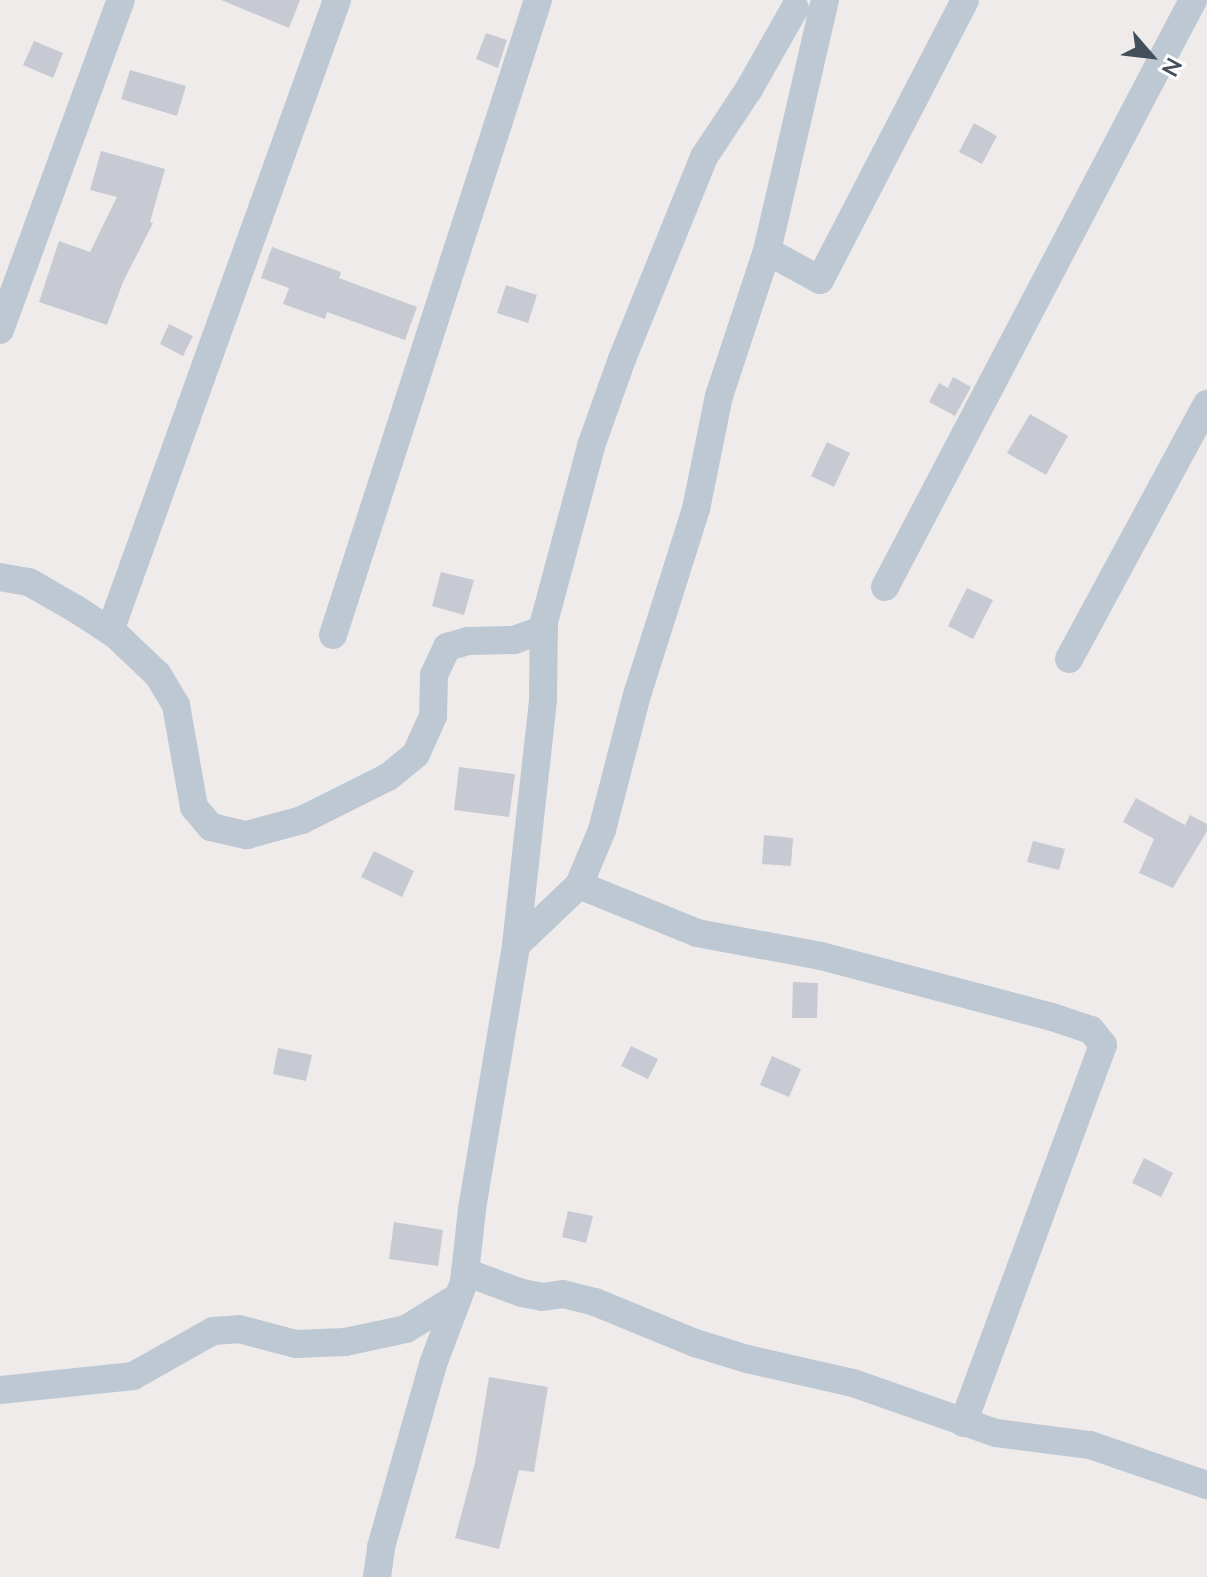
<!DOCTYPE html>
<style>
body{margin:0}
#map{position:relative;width:1207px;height:1577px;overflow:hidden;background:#efebeb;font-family:Lato,sans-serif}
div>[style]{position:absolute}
.building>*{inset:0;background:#c7cad2}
.street>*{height:28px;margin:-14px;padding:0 14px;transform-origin:14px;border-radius:14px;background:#bdc8d3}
span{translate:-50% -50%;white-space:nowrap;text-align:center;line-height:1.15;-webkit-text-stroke:7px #fff;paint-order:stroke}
.north{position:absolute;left:1111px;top:16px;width:80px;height:80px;-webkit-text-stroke:6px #fff;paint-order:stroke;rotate:118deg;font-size:22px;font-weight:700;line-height:32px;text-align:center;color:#434f5a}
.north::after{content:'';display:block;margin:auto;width:28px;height:36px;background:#434f5a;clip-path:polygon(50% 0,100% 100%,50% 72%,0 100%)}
</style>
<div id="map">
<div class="building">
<div style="clip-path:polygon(221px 0,300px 0,289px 28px)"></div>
<div style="clip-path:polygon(486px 33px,507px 40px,498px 68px,476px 59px)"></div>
<div style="clip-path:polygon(34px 41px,63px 53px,53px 78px,23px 65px)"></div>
<div style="clip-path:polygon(130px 70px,186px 86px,177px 116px,121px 99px)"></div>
<div style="clip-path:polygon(974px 123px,997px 136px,982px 164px,959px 152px)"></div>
<div style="clip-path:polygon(101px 151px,165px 169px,150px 222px,153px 223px,123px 282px,107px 325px,39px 302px,59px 241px,90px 252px,117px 197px,90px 190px)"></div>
<div style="clip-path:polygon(272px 247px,341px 272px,339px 278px,417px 307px,405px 340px,327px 312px,325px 319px,283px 304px,289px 288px,261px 278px)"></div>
<div style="clip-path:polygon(506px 285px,537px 295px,528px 323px,497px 313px)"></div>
<div style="clip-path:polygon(169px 324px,193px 336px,183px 356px,160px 344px)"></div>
<div style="clip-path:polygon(953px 377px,971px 387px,955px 416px,929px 402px,939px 383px,948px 388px)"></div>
<div style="clip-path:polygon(1030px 414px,1068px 436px,1046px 475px,1007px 453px)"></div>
<div style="clip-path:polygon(827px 442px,850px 453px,834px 487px,811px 476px)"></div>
<div style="clip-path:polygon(441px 572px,474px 580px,464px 615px,432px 606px)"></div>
<div style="clip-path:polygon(967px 588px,993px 600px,973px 639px,948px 626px)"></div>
<div style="clip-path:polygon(459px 767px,515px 774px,509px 817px,454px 810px)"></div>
<div style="clip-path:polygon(1136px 798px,1185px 825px,1190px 815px,1207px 824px,1207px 831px,1173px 888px,1139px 873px,1154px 839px,1123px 822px)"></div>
<div style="clip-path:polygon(764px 835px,793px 838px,791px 866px,762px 864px)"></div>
<div style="clip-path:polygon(1033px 841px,1065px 849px,1059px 870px,1027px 862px)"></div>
<div style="clip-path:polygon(374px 851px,414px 871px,402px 897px,361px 877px)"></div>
<div style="clip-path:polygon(793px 982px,818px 983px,817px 1018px,792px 1018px)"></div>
<div style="clip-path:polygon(631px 1046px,658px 1059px,648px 1079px,621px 1066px)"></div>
<div style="clip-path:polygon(278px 1048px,312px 1055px,306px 1081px,273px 1074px)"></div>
<div style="clip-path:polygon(772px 1056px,801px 1069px,789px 1097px,760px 1085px)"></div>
<div style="clip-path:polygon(1144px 1158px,1173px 1173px,1161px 1197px,1132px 1183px)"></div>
<div style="clip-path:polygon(568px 1211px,593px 1216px,586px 1243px,562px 1237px)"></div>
<div style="clip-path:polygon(394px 1222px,443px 1230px,438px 1266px,389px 1259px)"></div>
<div style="clip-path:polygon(489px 1377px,548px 1387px,534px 1472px,519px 1470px,499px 1549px,455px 1538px,475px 1463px)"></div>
</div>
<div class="street">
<div style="left:767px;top:251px;width:60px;rotate:28.7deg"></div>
<div style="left:820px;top:280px;width:315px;rotate:-62.6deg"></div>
<div style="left:0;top:330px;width:351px;rotate:-69.9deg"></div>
<div style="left:0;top:577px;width:29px;rotate:10deg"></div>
<div style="left:29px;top:582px;width:54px;rotate:29.9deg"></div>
<div style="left:76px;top:609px;width:48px;rotate:33deg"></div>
<div style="left:116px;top:635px;width:58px;rotate:43.6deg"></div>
<div style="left:158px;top:675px;width:35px;rotate:59deg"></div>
<div style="left:176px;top:705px;width:104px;rotate:80deg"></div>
<div style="left:194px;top:807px;width:26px;rotate:50deg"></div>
<div style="left:211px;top:827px;width:37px;rotate:13deg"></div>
<div style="left:247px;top:835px;width:57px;rotate:-15.3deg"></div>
<div style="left:302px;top:820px;width:96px;rotate:-26.6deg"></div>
<div style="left:388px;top:777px;width:36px;rotate:-39deg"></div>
<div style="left:416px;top:754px;width:42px;rotate:-65.9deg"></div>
<div style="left:433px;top:716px;width:41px;rotate:-88.6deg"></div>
<div style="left:434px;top:675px;width:31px;rotate:-65deg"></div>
<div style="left:447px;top:647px;width:22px;rotate:-16deg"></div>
<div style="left:468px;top:641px;width:46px;rotate:-1.2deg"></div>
<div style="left:514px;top:640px;width:32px;rotate:-20deg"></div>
<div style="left:885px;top:587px;width:663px;rotate:-62.31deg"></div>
<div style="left:110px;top:631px;width:671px;rotate:-70.21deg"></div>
<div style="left:333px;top:635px;width:667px;rotate:-72.11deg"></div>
<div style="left:1069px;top:659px;width:290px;rotate:-61.6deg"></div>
<div style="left:579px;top:885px;width:127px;rotate:22.1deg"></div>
<div style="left:697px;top:933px;width:126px;rotate:10.5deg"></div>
<div style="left:821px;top:956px;width:239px;rotate:14.8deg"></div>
<div style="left:1052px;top:1017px;width:41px;rotate:18.4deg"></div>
<div style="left:1091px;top:1030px;width:19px;rotate:51deg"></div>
<div style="left:1103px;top:1045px;width:403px;rotate:110.3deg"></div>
<div style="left:516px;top:945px;width:247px;rotate:-83.7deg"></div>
<div style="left:543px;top:699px;width:77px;rotate:-89.3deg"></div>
<div style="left:544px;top:622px;width:182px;rotate:-75deg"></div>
<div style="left:591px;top:446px;width:92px;rotate:-70.4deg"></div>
<div style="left:622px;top:359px;width:218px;rotate:-67.9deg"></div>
<div style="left:704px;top:157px;width:82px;rotate:-56.5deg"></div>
<div style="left:749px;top:89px;width:93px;rotate:-60.4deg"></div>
<div style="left:465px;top:1272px;width:61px;rotate:20.2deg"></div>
<div style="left:522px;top:1293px;width:20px;rotate:11deg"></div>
<div style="left:542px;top:1297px;width:21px;rotate:-8deg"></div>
<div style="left:563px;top:1294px;width:33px;rotate:14deg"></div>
<div style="left:595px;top:1302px;width:108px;rotate:22.3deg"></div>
<div style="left:695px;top:1343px;width:54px;rotate:17.1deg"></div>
<div style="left:747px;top:1359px;width:109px;rotate:12.8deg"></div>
<div style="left:853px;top:1383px;width:151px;rotate:19.3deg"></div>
<div style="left:996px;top:1433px;width:95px;rotate:7.3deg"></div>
<div style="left:1090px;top:1445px;width:124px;rotate:18.9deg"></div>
<div style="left:0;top:1390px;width:134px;rotate:-6deg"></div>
<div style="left:133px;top:1376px;width:92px;rotate:-29.4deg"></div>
<div style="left:213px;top:1331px;width:26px;rotate:-4deg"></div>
<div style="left:239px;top:1329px;width:59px;rotate:14.7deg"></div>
<div style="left:296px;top:1344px;width:49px;rotate:-2.3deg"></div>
<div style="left:345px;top:1342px;width:62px;rotate:-12deg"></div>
<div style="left:406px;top:1329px;width:61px;rotate:-31.6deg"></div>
<div style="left:377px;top:1577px;width:30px;rotate:-82deg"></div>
<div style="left:381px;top:1547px;width:190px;rotate:-74.1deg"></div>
<div style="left:433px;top:1364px;width:88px;rotate:-69.3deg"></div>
<div style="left:464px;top:1282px;width:73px;rotate:-83.7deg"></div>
<div style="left:472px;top:1209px;width:268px;rotate:-80.5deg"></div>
<div style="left:516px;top:945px;width:87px;rotate:-43.6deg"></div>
<div style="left:579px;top:885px;width:60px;rotate:-67.3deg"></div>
<div style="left:602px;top:830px;width:139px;rotate:-75.5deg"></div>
<div style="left:637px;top:695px;width:195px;rotate:-72.4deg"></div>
<div style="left:696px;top:509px;width:115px;rotate:-78.5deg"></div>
<div style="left:719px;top:396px;width:153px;rotate:-71.7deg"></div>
<div style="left:767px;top:251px;width:258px;rotate:-77deg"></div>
</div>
<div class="north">N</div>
</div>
